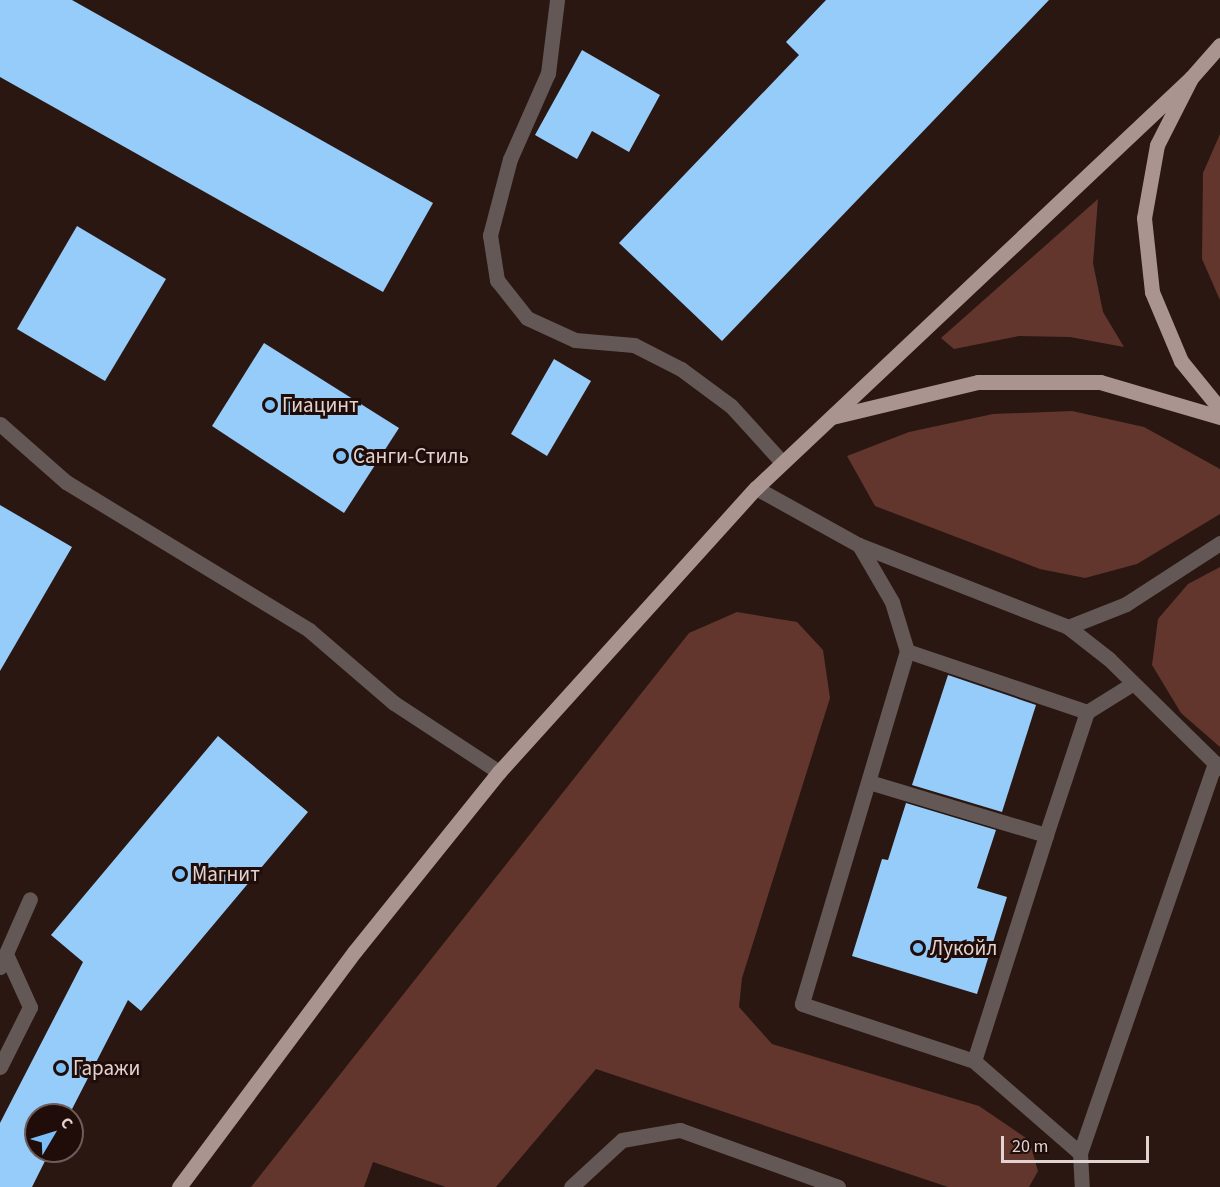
<!DOCTYPE html>
<meta charset="utf-8">
<style>
body{margin:0}
#map{position:relative;width:1220px;height:1187px;overflow:hidden;background:#2a1712;font-family:"Source Sans 3",sans-serif}
div>[style]{position:absolute}
.green>*{inset:0;background:#62362c}
.building>*{inset:0;background:#96ccfa}
.lane>*{height:15px;margin:-7.5px;padding:0 7.5px;transform-origin:7.5px;border-radius:7.5px;background:#635856}
.street>*{height:15px;margin:-7.5px;padding:0 7.5px;transform-origin:7.5px;border-radius:7.5px;background:#635856}
.primary>*{height:15px;margin:-7.5px;padding:0 7.5px;transform-origin:7.5px;border-radius:7.5px;background:#aa948f}
.dots>*{width:16px;height:16px;translate:-50% -50%;box-sizing:border-box;border:3px solid #200d0a;border-radius:50%}
span{translate:-50% -50%;white-space:nowrap;text-align:center;line-height:1.15;-webkit-text-stroke:6px #200d0a;paint-order:stroke}
.poi-label{font-size:21px;color:#e1d3d0}
.left{translate:0 -50%;text-align:left}
.north{position:absolute;left:24px;top:1103px;width:60px;height:60px;box-sizing:border-box;background:#200d0a;border:2px solid #6d5c59;border-radius:50%;rotate:52deg;font-size:16px;font-weight:700;line-height:24px;text-align:center;color:#e1d3d0}
.north::after{content:'';display:block;margin:auto;width:21px;height:27px;background:#7abff8;clip-path:polygon(50% 0,100% 100%,50% 72%,0 100%)}
.scale{position:absolute;left:1001px;top:1136px;width:148px;height:27px;box-sizing:border-box;border:3px solid #e1d3d0;border-top:0;padding-left:8px;font-size:18px;line-height:21px;white-space:nowrap;color:#e1d3d0;-webkit-text-stroke:4px #200d0a;paint-order:stroke}
</style>
<div id="map">
<div class="green">
<div style="clip-path:polygon(1220px 134px,1220px 300px,1202px 259px,1203px 173px)"></div>
<div style="clip-path:polygon(1098px 199px,1093px 263px,1103px 312px,1124px 347px,1070px 337px,1019px 336px,954px 349px,941px 338px)"></div>
<div style="clip-path:polygon(1072px 411px,1144px 427px,1220px 469px,1220px 514px,1137px 564px,1085px 578px,1040px 569px,875px 506px,847px 456px,909px 432px,993px 414px)"></div>
<div style="clip-path:polygon(1220px 567px,1220px 747px,1181px 713px,1152px 665px,1158px 619px,1188px 584px)"></div>
<div style="clip-path:polygon(737px 612px,797px 622px,823px 650px,830px 698px,742px 978px,739px 1007px,772px 1044px,979px 1106px,1029px 1140px,1038px 1171px,1029px 1187px,948px 1187px,596px 1069px,496px 1187px,446px 1187px,373px 1162px,364px 1187px,251px 1187px,689px 633px)"></div>
</div>
<div class="building">
<div style="clip-path:polygon(0 0,72px 0,433px 203px,383px 292px,0 77px)"></div>
<div style="clip-path:polygon(826px 0,1049px 0,722px 341px,619px 243px,799px 55px,786px 42px)"></div>
<div style="clip-path:polygon(582px 50px,660px 95px,629px 152px,592px 131px,577px 159px,535px 135px)"></div>
<div style="clip-path:polygon(77px 226px,166px 279px,105px 381px,17px 329px)"></div>
<div style="clip-path:polygon(264px 343px,399px 428px,344px 513px,212px 426px)"></div>
<div style="clip-path:polygon(554px 359px,591px 381px,547px 456px,511px 434px)"></div>
<div style="clip-path:polygon(0 505px,72px 547px,0 671px)"></div>
<div style="clip-path:polygon(948px 675px,1036px 705px,1002px 812px,912px 785px)"></div>
<div style="clip-path:polygon(218px 736px,308px 812px,141px 1011px,128px 1000px,69px 1115px,36px 1115px,36px 1151px,50px 1151px,32px 1187px,0 1187px,0 1123px,83px 962px,51px 935px)"></div>
<div style="clip-path:polygon(906px 803px,996px 830px,977px 888px,1007px 897px,977px 994px,852px 956px,882px 859px,888px 860px)"></div>
</div>
<div class="lane">
<div style="left:557px;top:0;width:74px;rotate:97deg"></div>
<div style="left:548px;top:73px;width:94px;rotate:113.8deg"></div>
<div style="left:510px;top:159px;width:79px;rotate:104.7deg"></div>
<div style="left:490px;top:235px;width:46px;rotate:81.2deg"></div>
<div style="left:497px;top:280px;width:48px;rotate:51.7deg"></div>
<div style="left:527px;top:318px;width:53px;rotate:24.6deg"></div>
<div style="left:575px;top:340px;width:59px;rotate:4.8deg"></div>
<div style="left:634px;top:345px;width:53px;rotate:27.1deg"></div>
<div style="left:681px;top:369px;width:62px;rotate:36.5deg"></div>
<div style="left:731px;top:406px;width:76px;rotate:47.7deg"></div>
<div style="left:0;top:424px;width:88px;rotate:41.3deg"></div>
<div style="left:66px;top:482px;width:285px;rotate:31.3deg"></div>
<div style="left:309px;top:630px;width:112px;rotate:40.7deg"></div>
<div style="left:394px;top:703px;width:126px;rotate:33.3deg"></div>
<div style="left:756px;top:488px;width:118px;rotate:29deg"></div>
<div style="left:859px;top:545px;width:225px;rotate:21.4deg"></div>
<div style="left:1068px;top:627px;width:52px;rotate:38deg"></div>
<div style="left:1109px;top:659px;width:156px;rotate:44.5deg"></div>
<div style="left:859px;top:545px;width:66px;rotate:59.9deg"></div>
<div style="left:892px;top:602px;width:51px;rotate:73deg"></div>
<div style="left:907px;top:651px;width:368px;rotate:106.6deg"></div>
<div style="left:802px;top:1004px;width:181px;rotate:18.3deg"></div>
<div style="left:974px;top:1061px;width:140px;rotate:41deg"></div>
<div style="left:1080px;top:1153px;width:34px;rotate:87deg"></div>
<div style="left:1068px;top:627px;width:62px;rotate:-21.6deg"></div>
<div style="left:1126px;top:604px;width:112px;rotate:-33deg"></div>
<div style="left:907px;top:651px;width:190px;rotate:18.7deg"></div>
<div style="left:1087px;top:712px;width:53px;rotate:-31.9deg"></div>
<div style="left:869px;top:782px;width:185px;rotate:16.7deg"></div>
<div style="left:1046px;top:835px;width:130px;rotate:-71.6deg"></div>
<div style="left:974px;top:1061px;width:237px;rotate:-72.3deg"></div>
<div style="left:0;top:1067px;width:67px;rotate:-63.4deg"></div>
<div style="left:30px;top:1007px;width:58px;rotate:-114.4deg"></div>
<div style="left:1080px;top:1153px;width:413px;rotate:-70.9deg"></div>
<div style="left:571px;top:1187px;width:69px;rotate:-42.7deg"></div>
<div style="left:622px;top:1140px;width:59px;rotate:-9.8deg"></div>
<div style="left:680px;top:1130px;width:168px;rotate:19.8deg"></div>
</div>
<div class="street">
<div style="left:0;top:967px;width:74px;rotate:-66.2deg"></div>
</div>
<div class="primary">
<div style="left:1220px;top:45px;width:44px;rotate:131.3deg"></div>
<div style="left:1191px;top:78px;width:75px;rotate:116.9deg"></div>
<div style="left:1157px;top:145px;width:74px;rotate:100.1deg"></div>
<div style="left:1144px;top:218px;width:74px;rotate:83.8deg"></div>
<div style="left:1152px;top:292px;width:75px;rotate:67.2deg"></div>
<div style="left:1181px;top:361px;width:62px;rotate:50.9deg"></div>
<div style="left:832px;top:417px;width:150px;rotate:-13.5deg"></div>
<div style="left:978px;top:382px;width:122px"></div>
<div style="left:1100px;top:382px;width:125px;rotate:16.3deg"></div>
<div style="left:179px;top:1187px;width:294px;rotate:-53.3deg"></div>
<div style="left:355px;top:951px;width:230px;rotate:-51.2deg"></div>
<div style="left:499px;top:772px;width:383px;rotate:-47.9deg"></div>
<div style="left:756px;top:488px;width:598px;rotate:-43.31deg"></div>
</div>
<div class="dots">
<div style="left:270px;top:405px;background:#7abff8"></div>
<div style="left:341px;top:456px;background:#7abff8"></div>
<div style="left:180px;top:874px;background:#7abff8"></div>
<div style="left:918px;top:948px;background:#7abff8"></div>
<div style="left:61px;top:1068px;background:#7abff8"></div>
</div>
<div class="poi-label">
<span class="left" style="left:282px;top:405px">Гиацинт</span>
<span class="left" style="left:353px;top:456px">Санги-Стиль</span>
<span class="left" style="left:192px;top:874px">Магнит</span>
<span class="left" style="left:930px;top:948px">Лукойл</span>
<span class="left" style="left:73px;top:1068px">Гаражи</span>
</div>
<div class="north">С</div>
<div class="scale">20 m</div>
</div>
